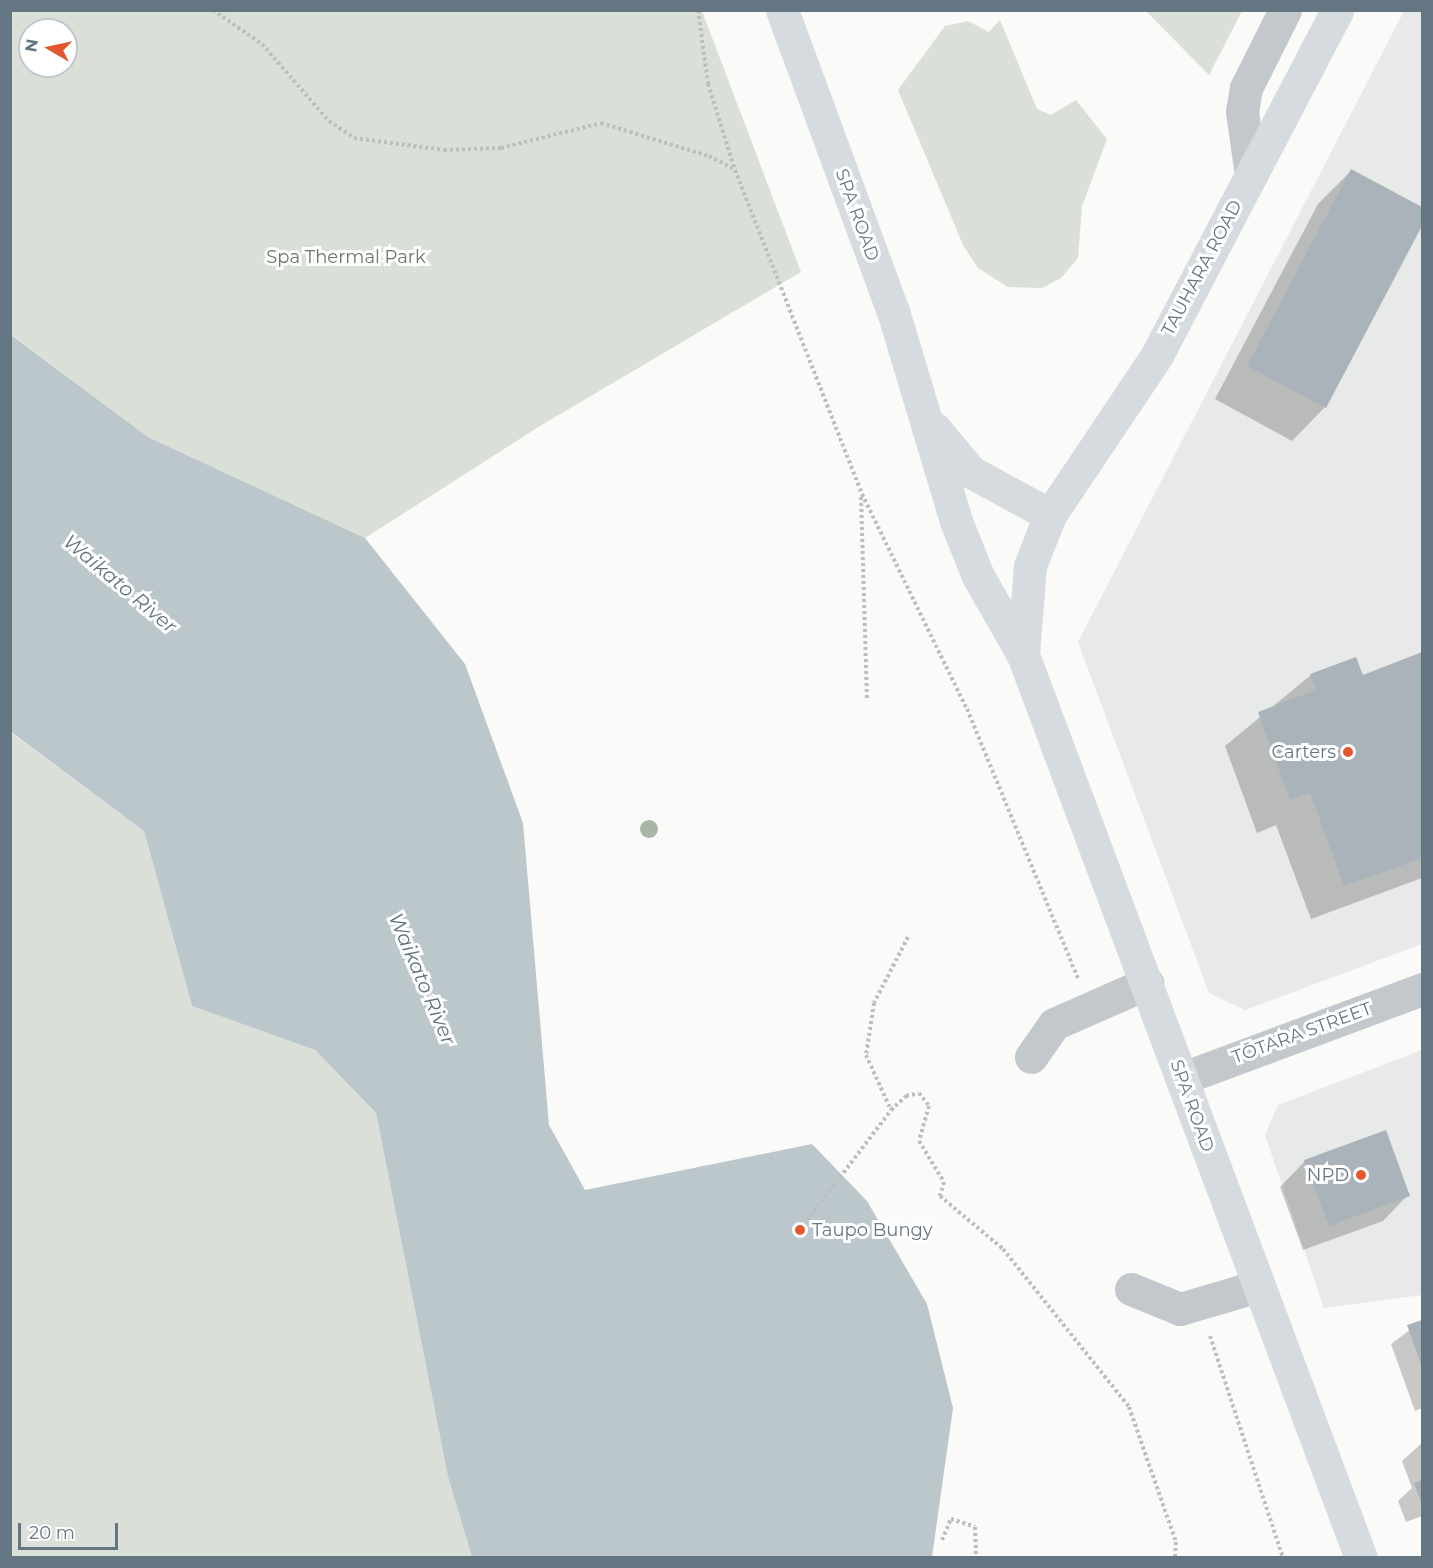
<!DOCTYPE html>
<meta charset="utf-8">
<style>
body{margin:0}
#map{position:relative;width:1433px;height:1568px;overflow:hidden;background:#fafaf8;font-family:Montserrat,sans-serif}
div>[style]{position:absolute}
.built>*{inset:0;background:#e8e9e9}
.green>*{inset:0;background:#dadfd7}
.water>*{inset:0;background:#bbc7cb}
.shadow>*{inset:0;background:#0003}
.building>*{inset:0;background:#aab3b9}
.path>*{height:4px;margin-top:-2px;transform-origin:0;background:repeating-linear-gradient(90deg,#bbbfc2 0 3px,transparent 0 6px)}
.minor>*{height:33px;margin:-16.5px;padding:0 16.5px;transform-origin:16.5px;border-radius:16.5px;background:#c3c8cc}
.major>*{height:33px;margin:-16.5px;padding:0 16.5px;transform-origin:16.5px;border-radius:16.5px;background:#d6dbdf}
.trees>*{width:18px;height:18px;margin:-9px;border-radius:50%;background:#aab4a7}
.dots>*{width:16px;height:16px;translate:-50% -50%;box-sizing:border-box;border:3px solid #fff;border-radius:50%}
span{translate:-50% -50%;white-space:nowrap;text-align:center;line-height:1.15;-webkit-text-stroke:6px #fff;paint-order:stroke}
.street-label{font-size:18px;color:#657683}
.park-label{font-size:18px;color:#687a64}
.poi-label{font-size:18px;color:#657683}
.right{translate:-100% -50%;text-align:right}
.left{translate:0 -50%;text-align:left}
.water-label{font-size:20px;color:#60757c;font-style:italic}
.frame{position:absolute;inset:0;border:12px solid #657683;pointer-events:none}
.north{position:absolute;left:18px;top:18px;width:60px;height:60px;box-sizing:border-box;background:#fff;border:2px solid #c1c8cd;border-radius:50%;rotate:279deg;font-size:16px;font-weight:700;line-height:24px;text-align:center;color:#657683}
.north::after{content:'';display:block;margin:auto;width:21px;height:27px;background:#e4572e;clip-path:polygon(50% 0,100% 100%,50% 72%,0 100%)}
.scale{position:absolute;left:18px;top:1523px;width:100px;height:27px;box-sizing:border-box;border:3px solid #657683;border-top:0;padding-left:8px;font-size:18px;line-height:21px;white-space:nowrap;color:#657683;-webkit-text-stroke:4px #fff;paint-order:stroke}
</style>
<div id="map">
<div class="built">
<div style="clip-path:polygon(1404px 11px,1422px 11px,1422px 944px,1245px 1010px,1209px 993px,1078px 642px)"></div>
<div style="clip-path:polygon(1422px 1050px,1422px 1295px,1324px 1308px,1265px 1135px,1278px 1105px)"></div>
</div>
<div class="green">
<div style="clip-path:polygon(evenodd,10px 11px,702px 11px,801px 272px,540px 426px,365px 538px,148px 437px,11px 334px,10px 11px,30px 30px,66px 30px,66px 66px,30px 66px,30px 30px)"></div>
<div style="clip-path:polygon(1146px 11px,1242px 11px,1209px 75px)"></div>
<div style="clip-path:polygon(1000px 20px,1037px 109px,1051px 115px,1076px 100px,1107px 139px,1082px 206px,1078px 258px,1061px 278px,1042px 288px,1008px 287px,978px 268px,963px 245px,898px 90px,945px 26px,968px 21px,989px 32px)"></div>
<div style="clip-path:polygon(10px 732px,144px 831px,192px 1006px,315px 1050px,376px 1113px,448px 1477px,472px 1557px,11px 1557px)"></div>
</div>
<div class="water">
<div style="clip-path:polygon(10px 334px,148px 437px,365px 538px,465px 664px,523px 823px,549px 1125px,585px 1190px,812px 1144px,867px 1201px,927px 1304px,953px 1408px,932px 1557px,472px 1557px,448px 1477px,376px 1113px,315px 1050px,192px 1006px,144px 831px,11px 732px)"></div>
</div>
<div class="shadow">
<div style="clip-path:polygon(1351px 171px,1422px 209px,1422px 223px,1325px 407px,1292px 441px,1215px 399px,1318px 204px)"></div>
<div style="clip-path:polygon(1422px 654px,1422px 878px,1311px 919px,1276px 825px,1257px 833px,1225px 746px,1311px 675px,1362px 676px)"></div>
<div style="clip-path:polygon(1305px 1161px,1408px 1195px,1383px 1221px,1303px 1250px,1280px 1187px)"></div>
<div style="clip-path:polygon(1422px 1321px,1422px 1408px,1415px 1411px,1391px 1344px)"></div>
<div style="clip-path:polygon(1422px 1443px,1422px 1516px,1406px 1522px,1398px 1501px,1412px 1488px,1402px 1461px)"></div>
</div>
<div class="building">
<div style="clip-path:polygon(1351px 169px,1422px 207px,1422px 226px,1326px 408px,1247px 366px)"></div>
<div style="clip-path:polygon(1422px 652px,1422px 858px,1344px 886px,1310px 793px,1290px 800px,1258px 712px,1316px 690px,1310px 674px,1356px 657px,1363px 675px)"></div>
<div style="clip-path:polygon(1386px 1130px,1410px 1196px,1329px 1226px,1304px 1160px)"></div>
<div style="clip-path:polygon(1422px 1320px,1422px 1367px,1407px 1325px)"></div>
<div style="clip-path:polygon(1422px 1480px,1422px 1505px,1414px 1483px)"></div>
</div>
<div class="path">
<div style="left:213px;top:10px;width:60px;rotate:34.8deg"></div>
<div style="left:262px;top:44px;width:102px;rotate:49deg"></div>
<div style="left:329px;top:121px;width:30px;rotate:34deg"></div>
<div style="left:354px;top:138px;width:91px;rotate:7.6deg"></div>
<div style="left:444px;top:150px;width:57px;rotate:-2deg"></div>
<div style="left:501px;top:148px;width:103px;rotate:-14deg"></div>
<div style="left:601px;top:123px;width:113px;rotate:17deg"></div>
<div style="left:709px;top:156px;width:30px;rotate:28deg"></div>
<div style="left:698px;top:10px;width:75px;rotate:82.3deg"></div>
<div style="left:708px;top:84px;width:90px;rotate:72.6deg"></div>
<div style="left:735px;top:170px;width:348px;rotate:68.6deg"></div>
<div style="left:862px;top:494px;width:239px;rotate:64deg"></div>
<div style="left:967px;top:709px;width:291px;rotate:67.6deg"></div>
<div style="left:861px;top:497px;width:203px;rotate:88.3deg"></div>
<div style="left:908px;top:937px;width:74px;rotate:117.3deg"></div>
<div style="left:874px;top:1003px;width:53px;rotate:98.7deg"></div>
<div style="left:866px;top:1055px;width:60px;rotate:65.6deg"></div>
<div style="left:891px;top:1110px;width:21px;rotate:-43deg"></div>
<div style="left:906px;top:1096px;width:13px;rotate:-13deg"></div>
<div style="left:919px;top:1093px;width:16px;rotate:52deg"></div>
<div style="left:929px;top:1106px;width:36px;rotate:106deg"></div>
<div style="left:919px;top:1141px;width:48px;rotate:58.6deg"></div>
<div style="left:944px;top:1182px;width:15px;rotate:106deg"></div>
<div style="left:940px;top:1196px;width:82px;rotate:40.1deg"></div>
<div style="left:1003px;top:1249px;width:202px;rotate:51.4deg"></div>
<div style="left:1129px;top:1407px;width:143px;rotate:70.8deg"></div>
<div style="left:1176px;top:1542px;width:16px;rotate:94deg"></div>
<div style="left:800px;top:1230px;width:151px;rotate:-52.8deg"></div>
<div style="left:1210px;top:1336px;width:234px;rotate:71.8deg"></div>
<div style="left:942px;top:1540px;width:23px;rotate:-67deg"></div>
<div style="left:951px;top:1519px;width:25px;rotate:18deg"></div>
<div style="left:975px;top:1527px;width:31px;rotate:88deg"></div>
</div>
<div class="minor">
<div style="left:1251px;top:175px;width:64px;rotate:-98.1deg"></div>
<div style="left:1242px;top:112px;width:24px;rotate:-81deg"></div>
<div style="left:1246px;top:88px;width:87px;rotate:-63.4deg"></div>
<div style="left:1031px;top:1057px;width:40px;rotate:-55.1deg"></div>
<div style="left:1054px;top:1024px;width:102px;rotate:-23.8deg"></div>
<div style="left:1183px;top:1078px;width:255px;rotate:-20.4deg"></div>
<div style="left:1131px;top:1289px;width:53px;rotate:22.2deg"></div>
<div style="left:1180px;top:1309px;width:81px;rotate:-16.4deg"></div>
</div>
<div class="major">
<div style="left:782px;top:10px;width:321px;rotate:69.8deg"></div>
<div style="left:893px;top:311px;width:219px;rotate:73.3deg"></div>
<div style="left:956px;top:521px;width:59px;rotate:68.2deg"></div>
<div style="left:978px;top:576px;width:91px;rotate:60.3deg"></div>
<div style="left:1023px;top:655px;width:964px;rotate:69.48deg"></div>
<div style="left:934px;top:428px;width:57px;rotate:49.9deg"></div>
<div style="left:971px;top:472px;width:90px;rotate:28.6deg"></div>
<div style="left:1023px;top:654px;width:88px;rotate:-85.5deg"></div>
<div style="left:1030px;top:566px;width:55px;rotate:-68.6deg"></div>
<div style="left:1050px;top:515px;width:192px;rotate:-56.2deg"></div>
<div style="left:1157px;top:355px;width:389px;rotate:-62.4deg"></div>
</div>
<div class="trees">
<div style="left:649px;top:829px"></div>
</div>
<div class="dots">
<div style="left:1348px;top:752px;background:#e4572e"></div>
<div style="left:1361px;top:1175px;background:#e4572e"></div>
<div style="left:800px;top:1230px;background:#e4572e"></div>
</div>
<div class="street-label">
<span style="left:857px;top:215px;rotate:70deg">SPA ROAD</span>
<span style="left:1202px;top:268px;rotate:-62deg">TAUHARA ROAD</span>
<span style="left:1302px;top:1033px;rotate:-20deg">TŌTARA STREET</span>
<span style="left:1192px;top:1106px;rotate:70deg">SPA ROAD</span>
</div>
<div class="park-label">
<span style="left:346px;top:257px">Spa Thermal Park</span>
</div>
<div class="poi-label">
<span class="right" style="left:1336px;top:752px">Carters</span>
<span class="right" style="left:1349px;top:1175px">NPD</span>
<span class="left" style="left:812px;top:1230px">Taupo Bungy</span>
</div>
<div class="water-label">
<span style="left:120px;top:584px;rotate:40deg">Waikato River</span>
<span style="left:422px;top:979px;rotate:67deg">Waikato River</span>
</div>
<div class="frame"></div>
<div class="north">N</div>
<div class="scale">20 m</div>
</div>
